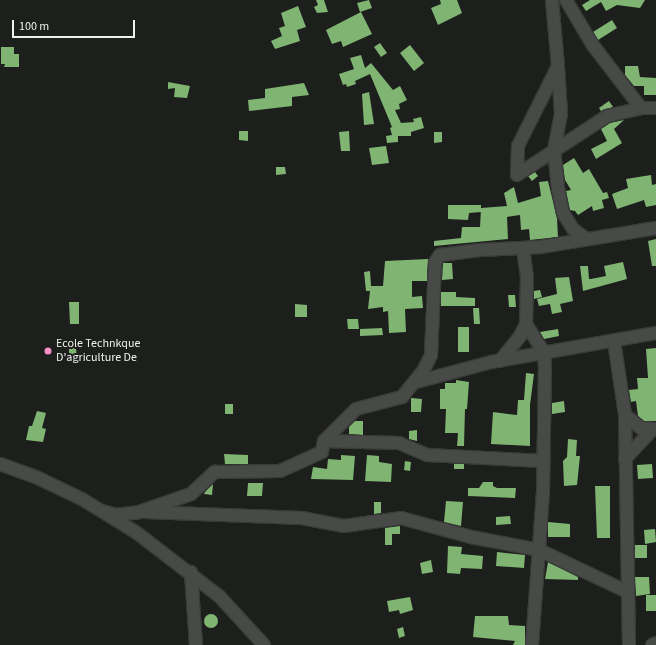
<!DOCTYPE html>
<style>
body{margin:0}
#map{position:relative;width:656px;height:645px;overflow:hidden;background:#1d1f1c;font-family:"Source Sans 3",sans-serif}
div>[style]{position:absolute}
.building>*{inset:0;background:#7fb472}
.round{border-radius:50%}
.roads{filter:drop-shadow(1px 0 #3a3c3a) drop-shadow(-1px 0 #3a3c3a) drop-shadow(0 1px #3a3c3a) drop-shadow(0 -1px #3a3c3a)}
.minor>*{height:12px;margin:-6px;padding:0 6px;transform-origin:6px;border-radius:6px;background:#484a47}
.dots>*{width:11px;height:11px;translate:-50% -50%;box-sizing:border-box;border:2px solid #1d1f1c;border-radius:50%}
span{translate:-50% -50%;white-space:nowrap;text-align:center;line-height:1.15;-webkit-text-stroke:4px #1d1f1c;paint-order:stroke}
.poi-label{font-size:12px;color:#eff1ef}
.left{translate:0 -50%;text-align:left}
.scale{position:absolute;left:12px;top:20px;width:123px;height:18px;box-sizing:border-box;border:2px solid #eff1ef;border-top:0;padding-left:5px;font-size:12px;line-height:14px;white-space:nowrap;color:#eff1ef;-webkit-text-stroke:3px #1d1f1c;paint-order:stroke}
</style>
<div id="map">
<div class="building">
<div style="clip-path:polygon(316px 0,324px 0,328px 12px,317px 13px,314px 7px,318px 5px)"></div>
<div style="clip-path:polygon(369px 0,372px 8px,360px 12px,357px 3px)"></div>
<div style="clip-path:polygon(440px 0,457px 0,462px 13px,438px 25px,431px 8px,441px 4px)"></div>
<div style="clip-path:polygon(590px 0,645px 0,640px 8px,617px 5px,606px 11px,601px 2px,586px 11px,582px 5px)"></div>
<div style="clip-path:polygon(298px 6px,306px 27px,297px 30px,300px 41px,275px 49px,271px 41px,282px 36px,279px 28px,285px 26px,281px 13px)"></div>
<div style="clip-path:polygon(361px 12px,372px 34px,343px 47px,341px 41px,332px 44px,326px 30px)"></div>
<div style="clip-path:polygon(612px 20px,617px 28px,598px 40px,593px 32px)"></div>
<div style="clip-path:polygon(380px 43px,387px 53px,381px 57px,374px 47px)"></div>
<div style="clip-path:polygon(410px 45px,424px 63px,414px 71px,400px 53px)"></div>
<div style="clip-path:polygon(1px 47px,14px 47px,14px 54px,19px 54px,19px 67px,4px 67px,5px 64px,1px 64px)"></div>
<div style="clip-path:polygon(361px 55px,365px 68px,371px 63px,393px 90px,400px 86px,407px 100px,399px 104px,400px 109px,395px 110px,401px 123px,414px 122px,413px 119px,421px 117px,424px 128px,411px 132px,411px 136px,398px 136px,398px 142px,387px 143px,386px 136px,392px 135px,390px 128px,392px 127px,370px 74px,355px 81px,356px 84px,347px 87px,346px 84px,343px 85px,339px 74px,354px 69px,350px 58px)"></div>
<div style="clip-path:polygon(625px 66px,638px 66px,640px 77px,656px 78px,656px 95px,644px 95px,644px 86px,634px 86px,625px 75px)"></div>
<div style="clip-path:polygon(168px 82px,190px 86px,187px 98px,174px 97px,175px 88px,168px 89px)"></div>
<div style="clip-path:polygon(304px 83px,309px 95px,292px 97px,292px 106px,249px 111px,248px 100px,265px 98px,265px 89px)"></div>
<div style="clip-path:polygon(369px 92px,374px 124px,364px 125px,362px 94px)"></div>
<div style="clip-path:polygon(609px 101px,613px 107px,601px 111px,599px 108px)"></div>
<div style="clip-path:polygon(624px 120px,614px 129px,622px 143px,596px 159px,591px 149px,607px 141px,601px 129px,610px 123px)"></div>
<div style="clip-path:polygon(239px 131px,248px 131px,248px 141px,239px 140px)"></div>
<div style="clip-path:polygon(349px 131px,350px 151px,341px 151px,339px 132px)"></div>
<div style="clip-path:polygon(434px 132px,442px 132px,442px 142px,434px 143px)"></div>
<div style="clip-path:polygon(386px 146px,389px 163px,372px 165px,369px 148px)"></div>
<div style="clip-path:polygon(574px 158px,583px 173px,589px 169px,603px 193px,607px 192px,609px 198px,602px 200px,604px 208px,593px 211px,592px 206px,578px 215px,575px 211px,570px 210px,566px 191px,571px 190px,565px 180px,563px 165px)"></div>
<div style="clip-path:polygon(276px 167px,285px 167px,286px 174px,276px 175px)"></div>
<div style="clip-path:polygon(535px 172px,538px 176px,532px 181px,528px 176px)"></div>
<div style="clip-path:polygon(651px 175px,652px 185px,656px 184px,656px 205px,646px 207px,644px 200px,617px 209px,612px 194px,628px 188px,626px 179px)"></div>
<div style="clip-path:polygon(548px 181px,557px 218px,558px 237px,530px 240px,529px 229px,521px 230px,520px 215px,507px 217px,508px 239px,434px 246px,434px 241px,461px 238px,462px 227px,480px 227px,481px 208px,507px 206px,504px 193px,514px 187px,518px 203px,541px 196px,539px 182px)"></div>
<div style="clip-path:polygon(448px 205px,481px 205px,481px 212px,469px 213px,468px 220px,448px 219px)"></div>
<div style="clip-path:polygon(656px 239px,656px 266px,652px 266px,648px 241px)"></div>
<div style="clip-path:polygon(428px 259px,427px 281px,412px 281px,412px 297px,422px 296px,423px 308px,405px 309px,406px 332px,389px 333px,388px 311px,383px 312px,383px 307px,368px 309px,370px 291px,366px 291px,364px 272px,370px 271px,371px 286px,383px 286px,385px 261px)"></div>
<div style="clip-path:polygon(623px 262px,627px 279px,583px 291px,580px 266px,588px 266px,589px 279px,591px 279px,606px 276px,604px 266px)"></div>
<div style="clip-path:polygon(443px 263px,452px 263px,453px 279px,442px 280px)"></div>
<div style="clip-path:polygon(569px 277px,573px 301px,560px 304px,562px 312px,552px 314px,550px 304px,539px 306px,537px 299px,557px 294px,555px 278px)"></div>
<div style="clip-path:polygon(540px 290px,542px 297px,534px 299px,534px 291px)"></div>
<div style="clip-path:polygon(441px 292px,456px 292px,456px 297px,475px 298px,475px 306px,441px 306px)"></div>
<div style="clip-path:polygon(508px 295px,515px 295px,516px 307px,509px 307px)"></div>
<div style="clip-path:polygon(69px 302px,79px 302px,79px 324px,70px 324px)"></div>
<div style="clip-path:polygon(295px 304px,307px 305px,307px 317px,295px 317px)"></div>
<div style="clip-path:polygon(473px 308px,479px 308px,480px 324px,474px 324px)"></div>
<div style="clip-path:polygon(347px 319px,358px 319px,359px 329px,348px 329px)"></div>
<div style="clip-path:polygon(458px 327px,469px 327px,469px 352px,458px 352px)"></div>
<div style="clip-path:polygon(382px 328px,383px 335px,360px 336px,360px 329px)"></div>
<div style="clip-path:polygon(558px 329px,559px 336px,544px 339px,540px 332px)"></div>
<div style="clip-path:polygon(69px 348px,76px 348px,77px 361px,69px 362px)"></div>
<div style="clip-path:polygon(656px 348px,656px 421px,644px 421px,638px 416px,636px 401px,631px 402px,629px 390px,638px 389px,637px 378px,648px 378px,646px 349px)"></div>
<div style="clip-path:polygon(526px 373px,534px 374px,530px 405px,530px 446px,491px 444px,493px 412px,517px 415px,518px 400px,524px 400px)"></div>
<div style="clip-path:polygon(456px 380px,469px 382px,467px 409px,465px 409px,464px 446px,457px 446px,458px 433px,445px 433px,446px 409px,440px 409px,440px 389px,445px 389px,445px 383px,456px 383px)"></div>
<div style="clip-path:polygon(411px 398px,422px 399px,421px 412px,411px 412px)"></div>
<div style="clip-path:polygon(564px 401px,565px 412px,552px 414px,552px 403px)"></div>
<div style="clip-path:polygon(225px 404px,233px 404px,233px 414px,225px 414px)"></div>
<div style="clip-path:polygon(37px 411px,46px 413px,42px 428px,46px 429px,43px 442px,26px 440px,29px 426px,32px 426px)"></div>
<div style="clip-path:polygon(355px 421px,363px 421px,363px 435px,349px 434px,349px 427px)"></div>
<div style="clip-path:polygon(417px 430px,417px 441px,409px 439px,409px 431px)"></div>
<div style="clip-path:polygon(568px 439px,577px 440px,576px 456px,580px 456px,577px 485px,564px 486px,563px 461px,567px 457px)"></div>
<div style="clip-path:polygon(224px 454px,248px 455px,248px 464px,225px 464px)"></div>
<div style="clip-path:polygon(341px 455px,355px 456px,353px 480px,311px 479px,313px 467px,327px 469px,328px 459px,341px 460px)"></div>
<div style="clip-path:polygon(367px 455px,379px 456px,379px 462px,392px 464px,391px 482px,365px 481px)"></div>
<div style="clip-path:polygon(405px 461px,411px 462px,410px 471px,404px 470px)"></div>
<div style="clip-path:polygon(454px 464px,464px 464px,464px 469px,454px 469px)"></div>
<div style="clip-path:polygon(652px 464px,653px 478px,638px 479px,637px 465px)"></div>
<div style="clip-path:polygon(483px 482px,493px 482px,493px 486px,497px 488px,516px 488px,515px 498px,468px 496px,468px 488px,479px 488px)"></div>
<div style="clip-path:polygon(248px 483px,263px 483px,262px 496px,247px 496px)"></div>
<div style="clip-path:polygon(213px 484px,212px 495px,204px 494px,205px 492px)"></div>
<div style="clip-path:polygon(595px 486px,610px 486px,610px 538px,597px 538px)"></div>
<div style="clip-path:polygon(446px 501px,463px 502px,461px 526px,444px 522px)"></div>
<div style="clip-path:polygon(374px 502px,381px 502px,381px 513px,374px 514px)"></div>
<div style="clip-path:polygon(510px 516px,511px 524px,496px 525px,496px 517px)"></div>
<div style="clip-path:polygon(548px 522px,570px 524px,570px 537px,548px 537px)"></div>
<div style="clip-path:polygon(400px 526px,400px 534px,392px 534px,392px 545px,385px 545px,385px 528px)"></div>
<div style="clip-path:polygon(655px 529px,656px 542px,645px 544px,644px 530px)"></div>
<div style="clip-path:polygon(635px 545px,647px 545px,647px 558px,635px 558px)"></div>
<div style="clip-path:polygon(448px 546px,462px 547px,461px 554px,483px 556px,482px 569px,461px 568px,460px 574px,447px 573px)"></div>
<div style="clip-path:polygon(497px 552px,525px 555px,524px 568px,496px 566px)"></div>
<div style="clip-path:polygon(431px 560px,433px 572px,422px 574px,420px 563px)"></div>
<div style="clip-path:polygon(548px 562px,578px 577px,578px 580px,545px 579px)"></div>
<div style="clip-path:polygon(635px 577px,649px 577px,650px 594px,636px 596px)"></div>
<div style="clip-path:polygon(646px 595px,656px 595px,656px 611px,646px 611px)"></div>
<div style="clip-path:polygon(410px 597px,413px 610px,400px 614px,399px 610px,389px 612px,387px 601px)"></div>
<div class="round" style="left:204px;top:614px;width:14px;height:14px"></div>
<div style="clip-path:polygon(475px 616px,508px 616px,509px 625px,525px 626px,525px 645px,513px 645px,515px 641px,473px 637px)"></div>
<div style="clip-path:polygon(403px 627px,405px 636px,399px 638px,397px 629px)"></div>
</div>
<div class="roads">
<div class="minor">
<div style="left:552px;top:0;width:66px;rotate:84.8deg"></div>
<div style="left:558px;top:66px;width:89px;rotate:116.6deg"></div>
<div style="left:518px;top:146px;width:29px;rotate:92deg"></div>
<div style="left:517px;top:175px;width:108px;rotate:-33.2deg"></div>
<div style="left:607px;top:116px;width:35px;rotate:-13deg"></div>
<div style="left:566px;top:0;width:51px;rotate:59.4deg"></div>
<div style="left:592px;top:44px;width:81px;rotate:52.6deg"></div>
<div style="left:641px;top:108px;width:15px"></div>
<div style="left:558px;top:67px;width:47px;rotate:86.3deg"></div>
<div style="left:561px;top:114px;width:37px;rotate:101deg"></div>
<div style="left:554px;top:150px;width:38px;rotate:84deg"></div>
<div style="left:558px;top:188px;width:25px;rotate:79deg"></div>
<div style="left:563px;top:213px;width:19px;rotate:58deg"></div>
<div style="left:573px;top:229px;width:17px;rotate:36deg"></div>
<div style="left:526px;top:324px;width:34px;rotate:58deg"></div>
<div style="left:544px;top:353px;width:13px;rotate:86deg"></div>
<div style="left:545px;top:366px;width:126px;rotate:90.9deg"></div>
<div style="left:543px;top:492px;width:153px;rotate:94.1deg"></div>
<div style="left:614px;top:341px;width:75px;rotate:81.5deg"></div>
<div style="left:625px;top:415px;width:230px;rotate:89deg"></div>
<div style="left:500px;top:361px;width:32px;rotate:-51deg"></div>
<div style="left:520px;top:336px;width:13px;rotate:-63deg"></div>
<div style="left:526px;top:324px;width:47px;rotate:-88.8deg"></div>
<div style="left:527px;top:277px;width:28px;rotate:-98deg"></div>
<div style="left:416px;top:382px;width:78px;rotate:-14.9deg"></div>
<div style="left:491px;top:362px;width:168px;rotate:-10deg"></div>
<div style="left:625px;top:415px;width:21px;rotate:39deg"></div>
<div style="left:641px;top:428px;width:15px;rotate:4deg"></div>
<div style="left:324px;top:441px;width:75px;rotate:1.5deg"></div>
<div style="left:399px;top:443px;width:30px;rotate:23deg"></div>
<div style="left:427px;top:455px;width:116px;rotate:3deg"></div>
<div style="left:625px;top:459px;width:41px;rotate:-47deg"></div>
<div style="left:0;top:464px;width:38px;rotate:20deg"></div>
<div style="left:36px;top:477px;width:51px;rotate:25.6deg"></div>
<div style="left:82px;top:499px;width:65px;rotate:31.7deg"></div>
<div style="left:137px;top:533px;width:105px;rotate:37.6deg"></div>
<div style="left:220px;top:597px;width:65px;rotate:47.5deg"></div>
<div style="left:102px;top:511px;width:15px;rotate:16deg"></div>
<div style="left:116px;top:515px;width:23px;rotate:-7deg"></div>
<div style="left:139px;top:512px;width:55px;rotate:-19.1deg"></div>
<div style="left:191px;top:494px;width:33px;rotate:-43deg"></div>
<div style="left:215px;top:472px;width:65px;rotate:-0.9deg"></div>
<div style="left:280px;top:471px;width:46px;rotate:-24.3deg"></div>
<div style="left:322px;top:452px;width:11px;rotate:-80deg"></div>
<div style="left:324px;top:441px;width:45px;rotate:-45deg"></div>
<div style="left:356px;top:409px;width:48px;rotate:-14.6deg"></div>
<div style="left:402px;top:397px;width:33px;rotate:-51deg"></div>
<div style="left:423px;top:371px;width:18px;rotate:-63deg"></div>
<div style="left:431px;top:355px;width:93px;rotate:-87.5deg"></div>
<div style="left:435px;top:262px;width:9px;rotate:-54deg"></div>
<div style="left:440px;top:255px;width:40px;rotate:-7.1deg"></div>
<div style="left:480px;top:250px;width:60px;rotate:-2.9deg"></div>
<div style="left:540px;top:247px;width:118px;rotate:-9.3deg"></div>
<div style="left:146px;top:512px;width:156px;rotate:2.2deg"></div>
<div style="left:302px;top:518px;width:43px;rotate:10.8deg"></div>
<div style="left:344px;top:526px;width:58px;rotate:-8deg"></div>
<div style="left:401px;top:518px;width:73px;rotate:15.2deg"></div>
<div style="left:471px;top:537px;width:69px;rotate:10.8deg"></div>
<div style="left:539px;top:550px;width:98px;rotate:25.3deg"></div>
<div style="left:191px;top:572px;width:73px;rotate:86.1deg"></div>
<div style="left:652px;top:645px;width:4px;rotate:-27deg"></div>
</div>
</div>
<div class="dots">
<div style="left:48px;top:351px;background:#fb8fc6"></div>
</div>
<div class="poi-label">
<span class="left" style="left:56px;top:351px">Ecole Technkque<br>D'agriculture De</span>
</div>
<div class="scale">100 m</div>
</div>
